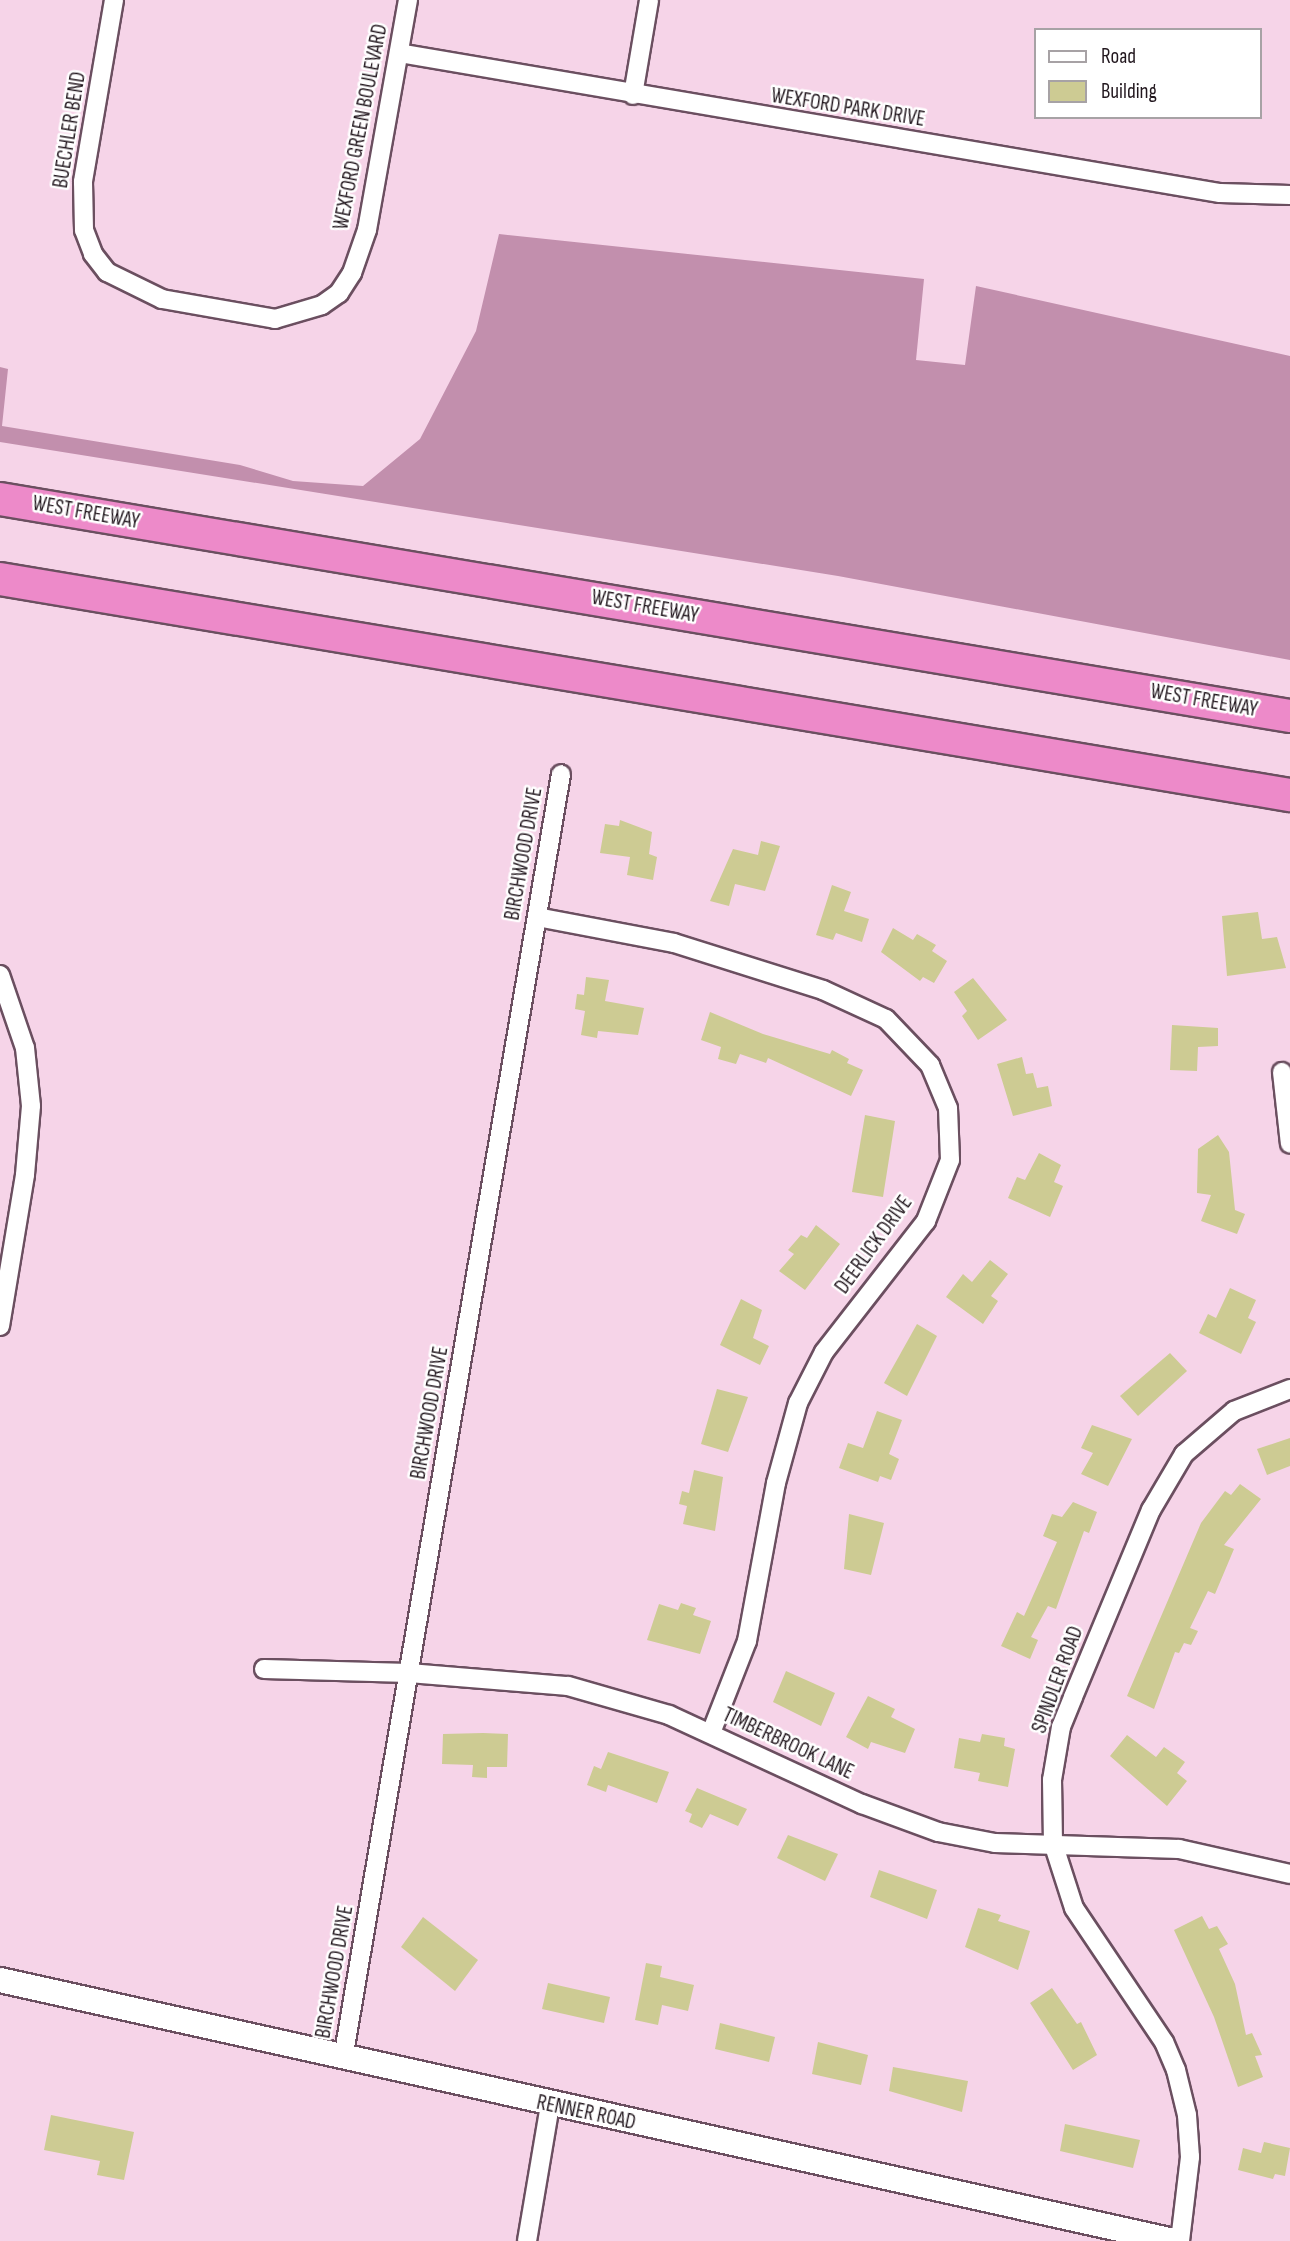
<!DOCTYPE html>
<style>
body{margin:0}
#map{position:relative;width:1290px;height:2241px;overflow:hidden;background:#f6d4e8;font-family:"Sofia Sans Condensed",sans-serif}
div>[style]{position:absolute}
.forest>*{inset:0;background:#c28fad}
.building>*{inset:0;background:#cdcb93}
.roads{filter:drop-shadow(2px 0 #6b4f60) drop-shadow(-2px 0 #6b4f60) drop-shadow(0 2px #6b4f60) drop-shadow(0 -2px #6b4f60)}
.minor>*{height:18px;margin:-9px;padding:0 9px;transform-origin:9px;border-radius:9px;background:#fff}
.secondary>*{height:24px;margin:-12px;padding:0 12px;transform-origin:12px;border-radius:12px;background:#fff}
.motorway>*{height:32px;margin:-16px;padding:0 16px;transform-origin:16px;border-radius:16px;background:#ed8ac9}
span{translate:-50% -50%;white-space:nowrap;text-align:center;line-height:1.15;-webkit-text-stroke:5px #fff;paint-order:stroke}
.street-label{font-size:21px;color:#22171e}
.legend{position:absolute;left:1034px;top:28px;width:228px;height:91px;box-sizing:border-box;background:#fff;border:2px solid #a7a2a5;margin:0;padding:9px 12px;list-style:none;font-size:21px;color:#22171e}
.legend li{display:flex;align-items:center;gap:14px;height:35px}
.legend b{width:35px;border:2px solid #a7a2a5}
</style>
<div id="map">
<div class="forest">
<div style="clip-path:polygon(499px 234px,924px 279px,916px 360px,965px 365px,976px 286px,1290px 356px,1290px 660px,838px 576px,0 442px,0 367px,8px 369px,2px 426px,240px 465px,293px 481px,363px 486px,420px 439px,476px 331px)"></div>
</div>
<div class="building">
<div style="clip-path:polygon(620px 820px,652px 832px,649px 854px,657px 857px,653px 880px,627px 875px,630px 857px,600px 853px,605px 824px,619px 826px)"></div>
<div style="clip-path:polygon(761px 841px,780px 846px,765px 891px,735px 884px,729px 906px,710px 901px,733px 849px,758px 855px)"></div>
<div style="clip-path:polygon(832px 885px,851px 892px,844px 911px,869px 919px,862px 942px,836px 933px,833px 940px,816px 935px)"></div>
<div style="clip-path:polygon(1258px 912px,1262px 939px,1277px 937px,1286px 968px,1227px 976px,1222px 916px)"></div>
<div style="clip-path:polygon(893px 928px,913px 940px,917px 934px,936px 945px,932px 951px,947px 961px,934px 983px,923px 977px,920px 981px,881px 952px)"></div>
<div style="clip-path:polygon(586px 977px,609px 980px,605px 1001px,644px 1008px,638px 1035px,598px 1031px,597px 1038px,581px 1035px,585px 1011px,575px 1009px,577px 994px,584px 995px)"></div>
<div style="clip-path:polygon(973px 978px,1007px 1020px,978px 1040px,962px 1016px,967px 1011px,954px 992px)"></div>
<div style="clip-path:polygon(710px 1012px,763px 1034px,830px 1054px,832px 1050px,849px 1059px,847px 1063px,863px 1070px,851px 1096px,768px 1058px,766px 1063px,740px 1054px,736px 1064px,718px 1059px,721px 1047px,701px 1040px)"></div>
<div style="clip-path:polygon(1172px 1025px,1218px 1028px,1218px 1046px,1198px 1047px,1197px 1071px,1170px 1070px)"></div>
<div style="clip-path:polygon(1022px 1057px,1026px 1074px,1033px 1073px,1037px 1088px,1048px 1086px,1052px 1106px,1013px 1116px,997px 1064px)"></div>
<div style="clip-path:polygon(865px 1115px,895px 1121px,883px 1197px,852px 1192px)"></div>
<div style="clip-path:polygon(1218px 1135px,1229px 1152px,1235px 1210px,1245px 1214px,1237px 1234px,1201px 1221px,1211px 1195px,1197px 1193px,1198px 1149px)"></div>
<div style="clip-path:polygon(1039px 1153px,1061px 1165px,1054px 1182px,1063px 1186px,1050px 1217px,1008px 1198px,1017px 1177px,1025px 1180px)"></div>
<div style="clip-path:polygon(816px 1225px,840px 1244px,805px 1290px,779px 1271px,794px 1254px,788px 1250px,801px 1235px,807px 1238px)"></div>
<div style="clip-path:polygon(990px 1260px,1008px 1274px,991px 1296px,998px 1301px,983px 1324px,946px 1297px,963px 1274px,972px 1282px)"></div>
<div style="clip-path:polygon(1230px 1288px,1256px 1300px,1248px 1318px,1256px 1322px,1241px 1354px,1199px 1333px,1208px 1314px,1216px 1318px)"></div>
<div style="clip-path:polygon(741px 1299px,762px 1310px,753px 1338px,769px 1346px,760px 1365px,720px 1345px)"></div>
<div style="clip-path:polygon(917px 1324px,937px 1336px,907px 1396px,884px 1383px)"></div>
<div style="clip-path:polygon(1170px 1353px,1187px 1371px,1138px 1416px,1120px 1396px)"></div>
<div style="clip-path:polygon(717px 1389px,748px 1397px,728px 1452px,701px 1444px)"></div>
<div style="clip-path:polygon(877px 1411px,902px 1420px,889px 1454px,899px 1459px,891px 1480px,880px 1476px,878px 1482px,839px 1468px,848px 1443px,863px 1448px)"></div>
<div style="clip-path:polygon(1092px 1425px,1132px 1439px,1108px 1486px,1081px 1474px,1093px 1453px,1081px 1448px)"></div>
<div style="clip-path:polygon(1290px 1438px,1290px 1466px,1267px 1475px,1257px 1449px)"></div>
<div style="clip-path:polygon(694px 1470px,723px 1477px,715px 1531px,683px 1524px,687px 1506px,679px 1504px,682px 1491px,689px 1493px)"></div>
<div style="clip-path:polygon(1240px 1484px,1261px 1499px,1224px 1545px,1234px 1549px,1215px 1594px,1208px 1591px,1190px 1628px,1198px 1631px,1191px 1645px,1184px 1643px,1179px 1653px,1175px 1652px,1154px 1709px,1127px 1696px,1201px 1523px,1225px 1491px,1231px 1495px)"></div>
<div style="clip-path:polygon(1073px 1502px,1097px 1512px,1089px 1533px,1084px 1531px,1056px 1609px,1048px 1606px,1031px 1637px,1038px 1640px,1030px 1659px,1001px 1646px,1017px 1612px,1024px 1616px,1057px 1542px,1043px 1536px,1052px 1514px,1062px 1517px)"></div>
<div style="clip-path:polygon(849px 1514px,884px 1523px,871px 1575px,844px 1569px)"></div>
<div style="clip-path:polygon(681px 1603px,696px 1608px,693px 1615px,711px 1621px,700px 1654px,647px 1640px,659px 1604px,678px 1610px)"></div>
<div style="clip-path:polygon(786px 1671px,835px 1693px,821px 1726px,773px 1702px)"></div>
<div style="clip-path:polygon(868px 1696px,895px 1709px,891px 1717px,915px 1729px,905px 1753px,871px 1742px,868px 1749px,846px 1737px)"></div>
<div style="clip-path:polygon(483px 1733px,508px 1734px,507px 1767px,487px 1767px,487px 1778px,472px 1777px,473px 1765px,442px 1764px,443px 1734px)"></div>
<div style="clip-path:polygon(982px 1734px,1005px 1738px,1004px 1746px,1015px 1749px,1008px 1787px,978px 1781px,980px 1773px,954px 1768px,959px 1738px,980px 1742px)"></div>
<div style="clip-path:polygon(1127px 1735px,1156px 1757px,1164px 1747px,1185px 1762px,1177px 1773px,1187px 1781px,1167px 1806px,1110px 1756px)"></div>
<div style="clip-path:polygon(608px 1752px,669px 1772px,657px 1803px,608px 1785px,606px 1792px,587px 1785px,594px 1766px,601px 1769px)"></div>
<div style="clip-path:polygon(697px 1788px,747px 1809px,738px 1826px,710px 1814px,702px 1828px,689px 1822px,692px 1814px,685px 1811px)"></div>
<div style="clip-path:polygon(788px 1835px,838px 1854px,825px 1881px,777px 1858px)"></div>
<div style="clip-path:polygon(879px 1870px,937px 1890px,927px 1919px,870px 1897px)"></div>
<div style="clip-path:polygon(978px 1908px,1001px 1915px,998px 1921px,1030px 1931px,1018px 1970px,965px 1947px)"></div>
<div style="clip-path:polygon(1202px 1916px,1209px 1929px,1217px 1926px,1228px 1944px,1219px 1949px,1235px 1984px,1246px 2035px,1252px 2033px,1262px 2055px,1255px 2056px,1263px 2077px,1238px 2087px,1214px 2017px,1174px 1930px)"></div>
<div style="clip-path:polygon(423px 1917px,478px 1960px,455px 1991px,401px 1947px)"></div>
<div style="clip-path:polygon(646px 1963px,662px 1966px,660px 1977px,694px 1985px,688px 2011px,662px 2005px,658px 2025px,635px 2020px)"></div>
<div style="clip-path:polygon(548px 1983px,610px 1997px,604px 2023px,542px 2009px)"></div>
<div style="clip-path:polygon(1052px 1988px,1077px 2024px,1081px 2022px,1097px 2055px,1073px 2070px,1030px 2003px)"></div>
<div style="clip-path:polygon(720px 2023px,775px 2037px,769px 2062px,715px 2049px)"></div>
<div style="clip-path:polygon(818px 2042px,868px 2055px,861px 2085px,812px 2074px)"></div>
<div style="clip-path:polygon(893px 2067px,968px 2081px,962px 2112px,889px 2091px)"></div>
<div style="clip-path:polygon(51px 2115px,134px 2132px,124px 2180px,97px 2175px,100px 2161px,44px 2150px)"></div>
<div style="clip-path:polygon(1065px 2124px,1140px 2140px,1133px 2168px,1060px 2151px)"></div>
<div style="clip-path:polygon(1264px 2142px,1290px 2148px,1285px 2176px,1275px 2174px,1273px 2179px,1238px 2170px,1243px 2148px,1261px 2153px)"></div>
</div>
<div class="roads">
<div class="minor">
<div style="left:114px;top:0;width:185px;rotate:99.7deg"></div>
<div style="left:83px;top:182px;width:48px;rotate:88.8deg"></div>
<div style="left:84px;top:230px;width:26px;rotate:69deg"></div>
<div style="left:93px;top:254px;width:23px;rotate:52deg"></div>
<div style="left:107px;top:272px;width:61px;rotate:26.1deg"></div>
<div style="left:162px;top:299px;width:115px;rotate:10deg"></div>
<div style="left:275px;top:319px;width:49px;rotate:-16.6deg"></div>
<div style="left:322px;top:305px;width:21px;rotate:-35deg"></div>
<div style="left:339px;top:293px;width:24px;rotate:-57deg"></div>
<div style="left:352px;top:273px;width:46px;rotate:-70.8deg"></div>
<div style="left:367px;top:230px;width:234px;rotate:-79.9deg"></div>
<div style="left:399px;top:53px;width:833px;rotate:9.68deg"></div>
<div style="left:1220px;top:193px;width:70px;rotate:1.6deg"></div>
<div style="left:633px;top:95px;width:96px;rotate:-80.4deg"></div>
<div style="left:537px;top:917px;width:139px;rotate:10.7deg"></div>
<div style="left:674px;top:943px;width:156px;rotate:17.5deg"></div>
<div style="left:823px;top:990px;width:69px;rotate:24.7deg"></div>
<div style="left:886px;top:1019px;width:64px;rotate:46.3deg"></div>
<div style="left:930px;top:1065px;width:47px;rotate:67.3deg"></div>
<div style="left:948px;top:1108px;width:52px;rotate:87.8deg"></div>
<div style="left:950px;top:1160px;width:66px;rotate:111.5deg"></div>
<div style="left:926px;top:1221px;width:166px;rotate:127.9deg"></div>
<div style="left:824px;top:1352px;width:57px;rotate:117deg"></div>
<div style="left:798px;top:1403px;width:83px;rotate:105.4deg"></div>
<div style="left:776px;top:1483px;width:161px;rotate:100.4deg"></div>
<div style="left:747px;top:1641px;width:99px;rotate:111.4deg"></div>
<div style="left:0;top:975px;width:77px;rotate:71.1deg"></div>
<div style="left:25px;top:1048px;width:58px;rotate:84.1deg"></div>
<div style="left:31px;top:1106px;width:69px;rotate:95deg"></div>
<div style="left:25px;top:1175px;width:153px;rotate:99.4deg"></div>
<div style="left:1282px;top:1072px;width:72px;rotate:83.7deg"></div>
<div style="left:264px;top:1669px;width:145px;rotate:1.6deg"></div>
<div style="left:409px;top:1673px;width:160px;rotate:4.7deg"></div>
<div style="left:568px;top:1686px;width:105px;rotate:16deg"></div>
<div style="left:669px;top:1715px;width:213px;rotate:24.8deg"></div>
<div style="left:862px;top:1804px;width:81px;rotate:20.2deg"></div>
<div style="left:938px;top:1832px;width:58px;rotate:10.9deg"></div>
<div style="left:995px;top:1843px;width:184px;rotate:1.9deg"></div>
<div style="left:1179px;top:1849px;width:114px;rotate:12.7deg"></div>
<div style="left:343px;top:2059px;width:1303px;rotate:-80.37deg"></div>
<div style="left:527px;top:2241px;width:138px;rotate:-80.4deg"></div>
<div style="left:1180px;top:2241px;width:85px;rotate:-83.2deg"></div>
<div style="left:1190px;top:2157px;width:42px;rotate:-94.1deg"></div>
<div style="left:1187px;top:2115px;width:46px;rotate:-103.7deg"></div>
<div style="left:1176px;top:2070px;width:30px;rotate:-113deg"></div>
<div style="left:1164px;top:2042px;width:161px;rotate:-123.9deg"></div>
<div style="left:1074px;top:1908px;width:68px;rotate:-107.9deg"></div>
<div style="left:1053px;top:1843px;width:63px;rotate:-90.9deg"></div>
<div style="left:1052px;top:1780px;width:54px;rotate:-80.4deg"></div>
<div style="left:1061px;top:1727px;width:32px;rotate:-68deg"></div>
<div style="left:1073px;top:1697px;width:203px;rotate:-67.4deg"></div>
<div style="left:1151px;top:1510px;width:65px;rotate:-59.5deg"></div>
<div style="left:1184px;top:1454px;width:66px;rotate:-40.7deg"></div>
<div style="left:1234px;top:1411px;width:60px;rotate:-21.4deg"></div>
</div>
<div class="secondary">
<div style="left:0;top:1980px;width:1202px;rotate:12.54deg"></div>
</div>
<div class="motorway">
<div style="left:0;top:499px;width:1308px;rotate:9.55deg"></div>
<div style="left:0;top:579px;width:1308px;rotate:9.51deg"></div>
</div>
</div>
<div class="street-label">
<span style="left:848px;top:108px;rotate:9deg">WEXFORD PARK DRIVE</span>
<span style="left:361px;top:127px;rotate:-79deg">WEXFORD GREEN BOULEVARD</span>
<span style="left:70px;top:130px;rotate:-81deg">BUECHLER BEND</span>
<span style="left:86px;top:513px;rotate:10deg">WEST FREEWAY</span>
<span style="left:645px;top:607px;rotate:10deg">WEST FREEWAY</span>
<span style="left:1204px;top:701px;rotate:10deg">WEST FREEWAY</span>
<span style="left:524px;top:854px;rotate:-80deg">BIRCHWOOD DRIVE</span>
<span style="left:874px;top:1245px;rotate:-54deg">DEERLICK DRIVE</span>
<span style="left:430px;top:1413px;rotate:-80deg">BIRCHWOOD DRIVE</span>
<span style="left:1058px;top:1680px;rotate:-70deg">SPINDLER ROAD</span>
<span style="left:788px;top:1744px;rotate:25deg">TIMBERBROOK LANE</span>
<span style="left:335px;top:1972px;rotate:-80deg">BIRCHWOOD DRIVE</span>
<span style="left:586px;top:2113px;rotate:12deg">RENNER ROAD</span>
</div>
<ul class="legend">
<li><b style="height:9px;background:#fff"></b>Road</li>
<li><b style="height:19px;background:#cdcb93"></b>Building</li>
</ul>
</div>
